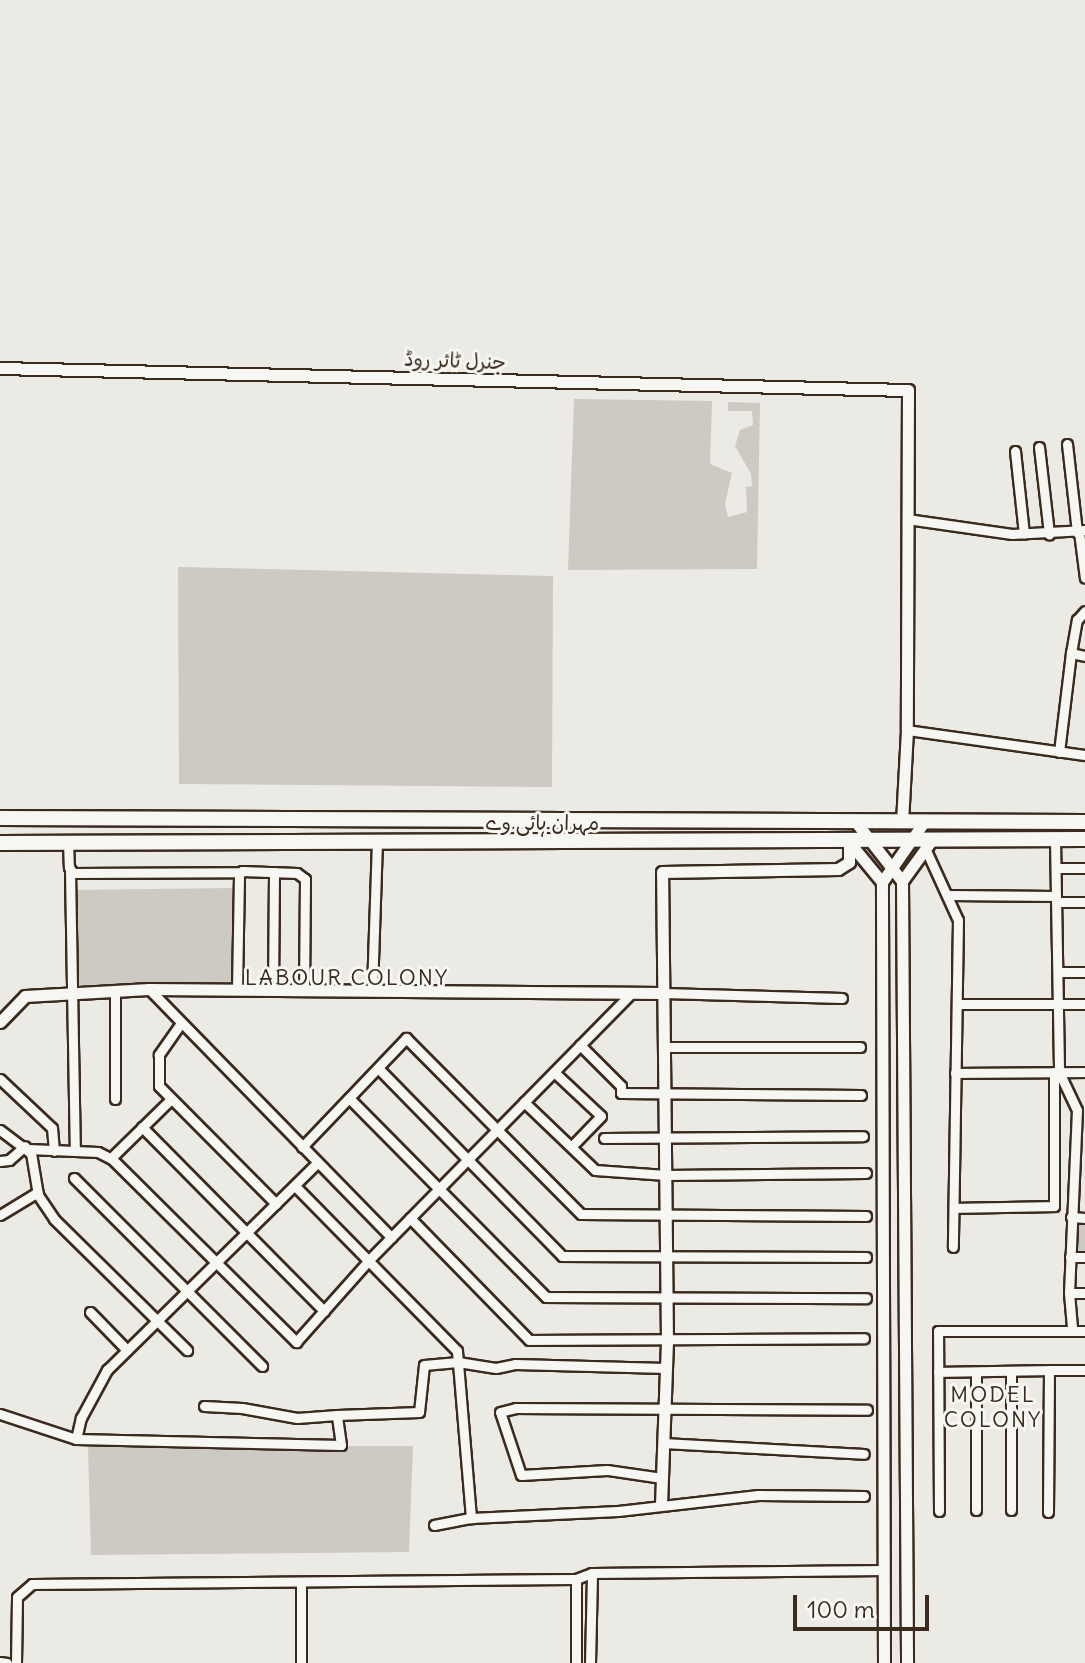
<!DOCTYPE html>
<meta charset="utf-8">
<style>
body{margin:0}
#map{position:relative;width:1085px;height:1663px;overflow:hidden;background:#ebeae5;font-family:Delius,"Playpen Sans Arabic",sans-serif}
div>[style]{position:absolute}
.green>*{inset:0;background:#cdcac4}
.roads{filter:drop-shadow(2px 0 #3b2a1e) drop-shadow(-2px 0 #3b2a1e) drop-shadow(0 2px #3b2a1e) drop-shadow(0 -2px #3b2a1e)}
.minor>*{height:9px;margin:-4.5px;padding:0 4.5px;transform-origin:4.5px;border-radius:4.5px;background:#f6f6f2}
.tertiary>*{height:11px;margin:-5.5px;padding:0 5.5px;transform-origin:5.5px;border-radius:5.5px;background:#f6f6f2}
.primary>*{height:14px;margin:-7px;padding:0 7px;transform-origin:7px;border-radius:7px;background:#f6f6f2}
span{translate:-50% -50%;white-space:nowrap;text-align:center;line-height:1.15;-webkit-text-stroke:6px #f6f6f2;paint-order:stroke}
.street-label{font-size:20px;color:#3b2a1e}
.neighbourhood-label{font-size:22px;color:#3b2a1e;letter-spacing:2px}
.scale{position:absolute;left:793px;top:1595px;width:136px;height:36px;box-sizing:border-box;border:4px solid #3b2a1e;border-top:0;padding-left:10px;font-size:24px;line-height:28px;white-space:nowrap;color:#3b2a1e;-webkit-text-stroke:6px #f6f6f2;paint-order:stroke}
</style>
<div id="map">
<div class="green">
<div style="clip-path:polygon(574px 399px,712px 401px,710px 464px,732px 473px,725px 504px,728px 517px,747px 512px,746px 487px,752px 486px,751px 474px,735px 446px,740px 430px,753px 425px,752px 411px,728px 411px,728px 402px,760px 403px,757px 569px,568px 570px)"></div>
<div style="clip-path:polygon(178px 567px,553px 576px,552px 787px,179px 784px)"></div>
<div style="clip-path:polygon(232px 888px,233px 983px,74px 985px,72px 890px)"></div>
<div style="clip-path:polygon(1074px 1222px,1085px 1222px,1085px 1254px,1073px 1254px)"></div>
<div style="clip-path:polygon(168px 1446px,413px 1446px,409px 1552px,91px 1555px,88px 1447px)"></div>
</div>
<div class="roads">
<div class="minor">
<div style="left:1067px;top:444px;width:89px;rotate:83.5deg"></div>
<div style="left:1039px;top:447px;width:88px;rotate:83.4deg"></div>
<div style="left:1015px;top:451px;width:83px;rotate:83.8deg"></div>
<div style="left:907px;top:519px;width:106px;rotate:8.1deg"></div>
<div style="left:1012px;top:534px;width:73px;rotate:-3.1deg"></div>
<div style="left:1079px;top:532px;width:46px;rotate:82.6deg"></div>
<div style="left:1071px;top:653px;width:14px;rotate:12deg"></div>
<div style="left:907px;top:730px;width:180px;rotate:8deg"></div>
<div style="left:1059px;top:752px;width:100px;rotate:-83.1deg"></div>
<div style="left:1071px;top:653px;width:34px;rotate:-80deg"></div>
<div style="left:1077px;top:620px;width:12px;rotate:-48deg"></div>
<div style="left:1055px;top:839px;width:233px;rotate:89deg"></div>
<div style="left:1059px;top:1072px;width:42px;rotate:64.7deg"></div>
<div style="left:1077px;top:1110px;width:183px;rotate:92.5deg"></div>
<div style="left:1069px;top:1293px;width:38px;rotate:85deg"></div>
<div style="left:68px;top:842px;width:25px;rotate:88deg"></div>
<div style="left:69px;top:867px;width:7px;rotate:56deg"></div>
<div style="left:73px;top:873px;width:167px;rotate:-0.3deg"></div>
<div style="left:925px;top:848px;width:79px;rotate:65.4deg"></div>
<div style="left:958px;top:920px;width:327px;rotate:90.9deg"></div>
<div style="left:1056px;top:868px;width:29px"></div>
<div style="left:70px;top:871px;width:280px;rotate:89deg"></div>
<div style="left:948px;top:895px;width:108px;rotate:0.5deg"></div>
<div style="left:1056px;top:902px;width:29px"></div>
<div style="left:1058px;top:972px;width:27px"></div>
<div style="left:149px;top:989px;width:347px;rotate:45.7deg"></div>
<div style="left:237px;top:990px;width:115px;rotate:-89deg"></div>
<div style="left:239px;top:875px;width:5px;rotate:-53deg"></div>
<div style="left:242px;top:871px;width:55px;rotate:2.1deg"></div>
<div style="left:297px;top:873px;width:10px;rotate:37deg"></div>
<div style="left:305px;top:879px;width:112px;rotate:90.5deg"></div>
<div style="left:273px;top:990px;width:118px;rotate:-89.5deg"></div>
<div style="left:372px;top:991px;width:148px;rotate:-88.1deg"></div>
<div style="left:663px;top:993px;width:179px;rotate:1.6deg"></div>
<div style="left:957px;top:1004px;width:128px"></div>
<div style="left:181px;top:1023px;width:39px;rotate:125deg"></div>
<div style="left:159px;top:1055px;width:31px;rotate:90deg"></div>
<div style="left:159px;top:1086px;width:166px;rotate:45.2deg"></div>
<div style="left:580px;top:1045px;width:58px;rotate:45deg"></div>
<div style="left:621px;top:1086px;width:7px;rotate:90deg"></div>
<div style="left:621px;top:1093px;width:240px;rotate:0.5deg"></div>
<div style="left:665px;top:1047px;width:195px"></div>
<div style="left:378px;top:1068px;width:263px;rotate:45.6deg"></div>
<div style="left:562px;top:1256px;width:304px;rotate:0.2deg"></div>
<div style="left:554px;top:1072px;width:64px;rotate:43.1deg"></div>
<div style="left:601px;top:1116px;width:42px;rotate:134deg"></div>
<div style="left:955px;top:1073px;width:130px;rotate:-0.4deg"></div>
<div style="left:0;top:1079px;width:71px;rotate:43.3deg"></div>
<div style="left:52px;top:1128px;width:23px;rotate:85deg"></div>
<div style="left:349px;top:1098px;width:280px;rotate:45.3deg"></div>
<div style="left:546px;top:1297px;width:320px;rotate:0.2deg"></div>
<div style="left:115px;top:1099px;width:108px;rotate:-90deg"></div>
<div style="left:524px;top:1102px;width:98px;rotate:43.8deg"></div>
<div style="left:595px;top:1170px;width:71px;rotate:4deg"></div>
<div style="left:666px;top:1175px;width:200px;rotate:-0.6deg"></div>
<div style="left:142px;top:1127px;width:259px;rotate:45.3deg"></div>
<div style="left:0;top:1130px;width:39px;rotate:37deg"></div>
<div style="left:31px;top:1153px;width:43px;rotate:80.5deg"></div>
<div style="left:38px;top:1195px;width:29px;rotate:56deg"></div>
<div style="left:54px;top:1219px;width:187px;rotate:44.6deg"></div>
<div style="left:604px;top:1138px;width:259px;rotate:-0.4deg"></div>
<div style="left:302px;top:1147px;width:151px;rotate:-46.3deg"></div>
<div style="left:406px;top:1038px;width:248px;rotate:45.2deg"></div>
<div style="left:581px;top:1214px;width:285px;rotate:0.4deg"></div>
<div style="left:28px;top:1149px;width:70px;rotate:2.5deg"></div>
<div style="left:98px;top:1152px;width:16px;rotate:27deg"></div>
<div style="left:112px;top:1159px;width:260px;rotate:44.8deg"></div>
<div style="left:296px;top:1342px;width:110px;rotate:-48.3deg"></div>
<div style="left:369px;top:1260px;width:374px;rotate:-45.5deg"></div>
<div style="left:111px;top:1158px;width:84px;rotate:-44.5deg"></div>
<div style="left:0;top:1161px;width:9px;rotate:-6deg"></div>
<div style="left:9px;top:1160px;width:21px;rotate:-41deg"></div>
<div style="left:74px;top:1178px;width:266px;rotate:45deg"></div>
<div style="left:295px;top:1186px;width:231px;rotate:45.5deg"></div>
<div style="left:457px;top:1351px;width:168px;rotate:85.2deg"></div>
<div style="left:471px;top:1518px;width:147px;rotate:-2.7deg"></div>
<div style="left:618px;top:1511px;width:141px;rotate:-6.5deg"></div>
<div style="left:758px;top:1495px;width:106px;rotate:0.5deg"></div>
<div style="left:954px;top:1208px;width:100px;rotate:-1.1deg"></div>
<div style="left:1054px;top:1206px;width:134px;rotate:-90deg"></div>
<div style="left:0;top:1215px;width:44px;rotate:-31.2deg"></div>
<div style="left:1071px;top:1217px;width:14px;rotate:4deg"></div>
<div style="left:410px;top:1218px;width:170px;rotate:45.7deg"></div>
<div style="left:529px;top:1340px;width:335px;rotate:-0.3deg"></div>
<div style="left:1070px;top:1257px;width:15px"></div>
<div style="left:1069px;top:1293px;width:16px"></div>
<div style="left:90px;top:1312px;width:53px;rotate:45.8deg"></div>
<div style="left:1049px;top:1370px;width:36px"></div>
<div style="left:938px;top:1372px;width:111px;rotate:-1deg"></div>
<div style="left:1049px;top:1370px;width:142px;rotate:90.4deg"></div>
<div style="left:976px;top:1372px;width:138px;rotate:90deg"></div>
<div style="left:1011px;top:1372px;width:138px;rotate:90deg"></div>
<div style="left:204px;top:1406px;width:38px;rotate:3deg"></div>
<div style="left:242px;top:1408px;width:56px;rotate:10.3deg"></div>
<div style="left:297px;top:1418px;width:40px;rotate:-4.3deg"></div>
<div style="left:0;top:1414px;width:80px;rotate:18.2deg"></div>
<div style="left:76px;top:1439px;width:265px;rotate:1.3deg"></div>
<div style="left:341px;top:1445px;width:30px;rotate:-98deg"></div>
<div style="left:337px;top:1415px;width:82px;rotate:-2.1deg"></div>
<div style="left:419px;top:1412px;width:47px;rotate:-83.9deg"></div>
<div style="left:424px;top:1365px;width:34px;rotate:-5deg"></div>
<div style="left:458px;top:1362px;width:38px;rotate:9deg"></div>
<div style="left:496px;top:1368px;width:19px;rotate:-12deg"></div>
<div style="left:515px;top:1364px;width:151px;rotate:1.5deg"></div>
<div style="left:76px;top:1439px;width:22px;rotate:-77deg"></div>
<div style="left:81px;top:1418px;width:55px;rotate:-61.6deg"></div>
<div style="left:107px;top:1370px;width:295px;rotate:-44.6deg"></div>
<div style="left:663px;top:1443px;width:201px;rotate:3.1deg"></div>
<div style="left:662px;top:1478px;width:56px;rotate:-171.7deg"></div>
<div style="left:607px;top:1470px;width:86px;rotate:176.7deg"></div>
<div style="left:521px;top:1475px;width:66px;rotate:-108.4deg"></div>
<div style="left:500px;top:1412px;width:16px;rotate:-14deg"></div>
<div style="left:516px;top:1408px;width:351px;rotate:0.3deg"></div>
<div style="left:939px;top:1511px;width:180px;rotate:-90.3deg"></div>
<div style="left:938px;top:1331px;width:147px"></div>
<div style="left:434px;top:1525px;width:38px;rotate:-11deg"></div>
<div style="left:576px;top:1579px;width:84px;rotate:90deg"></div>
<div style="left:301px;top:1583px;width:80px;rotate:90deg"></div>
<div style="left:0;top:1662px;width:7px;rotate:8deg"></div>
<div style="left:16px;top:1663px;width:66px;rotate:-89.1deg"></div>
<div style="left:17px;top:1597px;width:20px;rotate:-41deg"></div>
<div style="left:32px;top:1584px;width:544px;rotate:-0.53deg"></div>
<div style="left:576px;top:1579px;width:17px;rotate:-21deg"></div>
<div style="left:592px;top:1573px;width:292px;rotate:-0.6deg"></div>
<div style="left:590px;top:1663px;width:90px;rotate:-88.7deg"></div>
</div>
<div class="tertiary">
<div style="left:0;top:368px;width:908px;rotate:1.39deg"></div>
<div style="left:908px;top:390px;width:340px;rotate:90.2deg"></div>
<div style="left:907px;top:730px;width:92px;rotate:93.1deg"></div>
<div style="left:855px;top:821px;width:76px;rotate:51.9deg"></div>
<div style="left:902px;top:881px;width:782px;rotate:89.63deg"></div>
<div style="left:849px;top:842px;width:52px;rotate:50.5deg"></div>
<div style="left:902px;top:881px;width:49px;rotate:-54.1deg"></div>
<div style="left:0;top:1022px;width:36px;rotate:-46deg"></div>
<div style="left:25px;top:996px;width:124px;rotate:-3.2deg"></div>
<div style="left:149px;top:989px;width:514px;rotate:0.45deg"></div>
<div style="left:661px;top:1505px;width:164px;rotate:-87.9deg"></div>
<div style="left:667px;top:1341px;width:469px;rotate:-90.6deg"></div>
<div style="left:662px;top:872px;width:176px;rotate:-1deg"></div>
<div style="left:838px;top:869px;width:13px;rotate:-32deg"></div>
<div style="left:849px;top:862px;width:20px;rotate:-90deg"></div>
<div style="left:884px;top:1663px;width:781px;rotate:-90.15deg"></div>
<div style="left:882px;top:882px;width:73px;rotate:-55deg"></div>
</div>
<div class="primary">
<div style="left:0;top:818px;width:1085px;rotate:0.21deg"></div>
<div style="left:0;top:843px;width:1085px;rotate:-0.21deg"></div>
</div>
</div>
<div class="street-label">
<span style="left:455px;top:360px;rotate:2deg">جنرل ٹائر روڈ</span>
<span style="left:542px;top:822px">مہران ہائی وے</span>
</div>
<div class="neighbourhood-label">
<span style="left:347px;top:978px">LABOUR COLONY</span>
<span style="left:993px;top:1407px">MODEL<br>COLONY</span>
</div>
<div class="scale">100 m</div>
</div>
